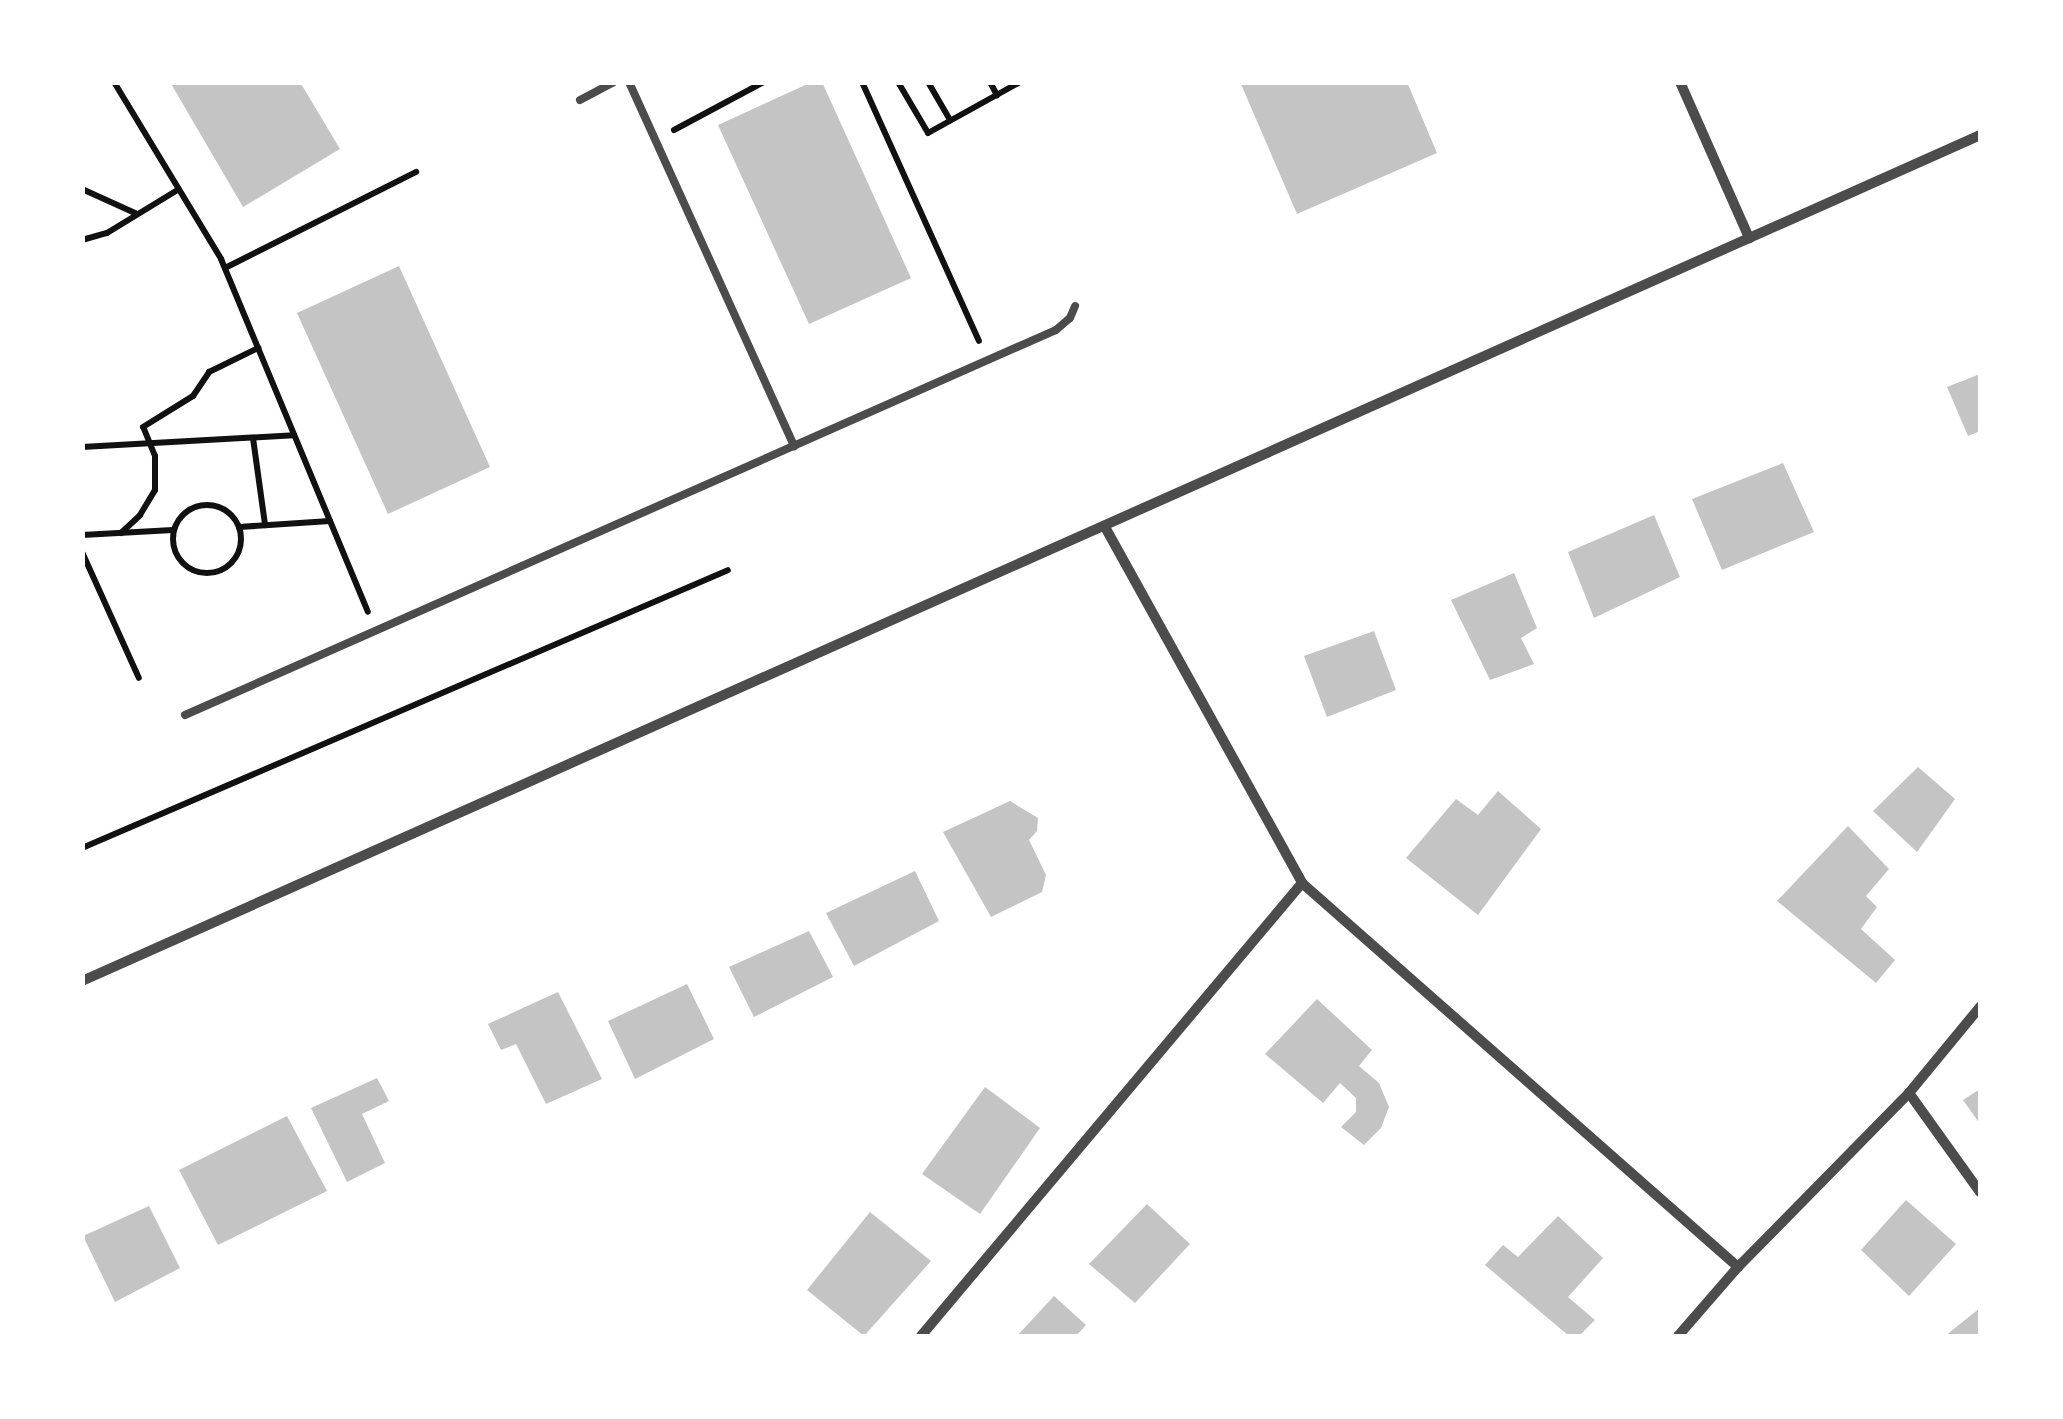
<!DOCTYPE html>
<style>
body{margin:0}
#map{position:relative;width:2063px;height:1419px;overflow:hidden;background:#fff;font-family:Manrope,sans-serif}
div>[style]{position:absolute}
.building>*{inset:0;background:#c4c4c4}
.path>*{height:6px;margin:-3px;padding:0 3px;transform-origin:3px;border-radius:3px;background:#111}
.path>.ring{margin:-3px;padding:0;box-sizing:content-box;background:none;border:6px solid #111;border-radius:50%}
.service>*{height:8px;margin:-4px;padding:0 4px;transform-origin:4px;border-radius:4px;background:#4c4c4c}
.minor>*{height:10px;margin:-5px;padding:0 5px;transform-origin:5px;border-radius:5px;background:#4c4c4c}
span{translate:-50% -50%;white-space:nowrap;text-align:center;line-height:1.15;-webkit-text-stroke:8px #fff;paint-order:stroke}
.frame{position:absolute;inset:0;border:85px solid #fff;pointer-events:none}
</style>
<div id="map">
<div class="building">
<div style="clip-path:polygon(170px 82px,300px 82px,340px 149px,243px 207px)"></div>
<div style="clip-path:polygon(812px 82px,822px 82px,911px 278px,809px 324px,718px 125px)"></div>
<div style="clip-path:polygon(1240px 82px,1407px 82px,1437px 153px,1297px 214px)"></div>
<div style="clip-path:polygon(399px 266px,490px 467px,388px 514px,297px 313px)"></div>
<div style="clip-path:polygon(1980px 374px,1980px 431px,1968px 436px,1947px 387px)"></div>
<div style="clip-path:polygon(1783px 463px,1814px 532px,1722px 570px,1692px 499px)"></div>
<div style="clip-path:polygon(1654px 515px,1680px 577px,1594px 618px,1568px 552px)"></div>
<div style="clip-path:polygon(1514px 573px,1537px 628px,1521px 638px,1534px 664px,1490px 680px,1451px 600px)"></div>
<div style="clip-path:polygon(1374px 631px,1396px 690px,1327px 717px,1304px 656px)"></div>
<div style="clip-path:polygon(1918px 767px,1955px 799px,1917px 852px,1873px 811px)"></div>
<div style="clip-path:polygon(1498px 791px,1541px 829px,1478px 915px,1406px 858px,1456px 799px,1478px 815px)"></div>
<div style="clip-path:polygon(1010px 801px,1038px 818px,1037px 831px,1029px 840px,1046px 875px,1042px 892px,991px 917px,943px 832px)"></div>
<div style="clip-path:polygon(1848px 826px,1889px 869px,1866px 896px,1877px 907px,1861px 929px,1895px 960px,1876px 983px,1777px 901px)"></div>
<div style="clip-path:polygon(915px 871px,939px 921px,854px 966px,826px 913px)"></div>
<div style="clip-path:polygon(809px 931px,833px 977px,754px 1017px,729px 967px)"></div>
<div style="clip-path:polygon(687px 984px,714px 1039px,635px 1079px,608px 1021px)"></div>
<div style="clip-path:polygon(558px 992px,602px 1079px,546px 1104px,516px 1044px,501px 1050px,488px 1024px)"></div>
<div style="clip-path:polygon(1317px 999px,1372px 1050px,1359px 1066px,1379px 1083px,1389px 1107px,1381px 1128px,1364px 1145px,1341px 1127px,1356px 1112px,1356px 1098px,1340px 1083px,1323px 1103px,1265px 1054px)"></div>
<div style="clip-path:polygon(377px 1078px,389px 1101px,362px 1114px,385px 1163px,347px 1182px,311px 1108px)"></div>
<div style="clip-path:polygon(985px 1087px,1040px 1128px,980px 1214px,922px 1174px)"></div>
<div style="clip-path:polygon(1980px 1089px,1980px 1124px,1963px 1100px)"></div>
<div style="clip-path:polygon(287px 1116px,327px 1191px,218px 1245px,179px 1170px)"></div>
<div style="clip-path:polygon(1906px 1200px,1956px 1244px,1909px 1296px,1861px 1250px)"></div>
<div style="clip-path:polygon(1147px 1204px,1190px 1244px,1135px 1303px,1089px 1264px)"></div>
<div style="clip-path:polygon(149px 1206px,180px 1268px,115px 1302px,83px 1236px)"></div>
<div style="clip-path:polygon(870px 1212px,931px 1261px,864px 1336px,807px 1290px)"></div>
<div style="clip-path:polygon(1558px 1216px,1603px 1258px,1568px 1297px,1595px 1320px,1579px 1336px,1569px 1336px,1485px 1265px,1503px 1245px,1518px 1257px)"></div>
<div style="clip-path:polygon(1054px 1296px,1086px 1325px,1076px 1336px,1017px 1336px)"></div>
<div style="clip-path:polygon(1980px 1308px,1980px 1336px,1945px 1336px)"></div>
</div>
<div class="path">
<div style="left:114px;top:82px;width:207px;rotate:58.8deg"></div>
<div style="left:221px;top:259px;width:382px;rotate:67.4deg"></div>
<div style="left:862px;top:82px;width:284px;rotate:65.7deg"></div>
<div style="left:898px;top:82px;width:59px;rotate:59.5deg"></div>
<div style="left:928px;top:133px;width:105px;rotate:-29deg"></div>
<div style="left:928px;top:82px;width:44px;rotate:59.9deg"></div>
<div style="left:990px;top:82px;width:15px;rotate:62deg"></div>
<div style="left:674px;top:130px;width:102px;rotate:-28.1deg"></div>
<div style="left:82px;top:189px;width:60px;rotate:24.4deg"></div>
<div style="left:82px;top:240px;width:26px;rotate:-16deg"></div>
<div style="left:107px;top:233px;width:84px;rotate:-31.4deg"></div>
<div style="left:225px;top:268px;width:214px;rotate:-26.7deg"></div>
<div style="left:253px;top:438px;width:88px;rotate:82.1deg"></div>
<div style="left:82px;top:447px;width:212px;rotate:-3.2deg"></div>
<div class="ring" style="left:173px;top:505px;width:62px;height:62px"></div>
<div style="left:239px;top:527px;width:91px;rotate:-3.8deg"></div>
<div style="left:121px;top:533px;width:26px;rotate:-43deg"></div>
<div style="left:140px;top:515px;width:29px;rotate:-59deg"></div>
<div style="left:155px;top:490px;width:34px;rotate:-90deg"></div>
<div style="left:155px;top:456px;width:31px;rotate:-112deg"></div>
<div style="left:143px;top:427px;width:59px;rotate:-31.8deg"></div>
<div style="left:193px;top:396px;width:29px;rotate:-56deg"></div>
<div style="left:209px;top:372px;width:55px;rotate:-26.1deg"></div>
<div style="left:82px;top:535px;width:91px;rotate:-3.1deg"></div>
<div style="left:82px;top:552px;width:138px;rotate:65.7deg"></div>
<div style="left:82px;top:848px;width:703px;rotate:-23.28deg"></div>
</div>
<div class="service">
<div style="left:629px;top:82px;width:400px;rotate:65.6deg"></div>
<div style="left:580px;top:100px;width:38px;rotate:-28deg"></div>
<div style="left:185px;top:715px;width:952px;rotate:-23.85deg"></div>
<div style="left:1056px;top:330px;width:18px;rotate:-41deg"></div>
<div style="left:1070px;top:318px;width:13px;rotate:-67deg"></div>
</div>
<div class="minor">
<div style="left:1680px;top:82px;width:171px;rotate:66.1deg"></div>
<div style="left:1105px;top:527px;width:407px;rotate:61deg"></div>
<div style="left:1302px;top:883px;width:581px;rotate:41.37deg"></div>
<div style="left:82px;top:981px;width:2078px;rotate:-24.02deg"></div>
<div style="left:1909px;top:1093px;width:122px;rotate:54.4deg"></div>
<div style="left:921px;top:1336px;width:592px;rotate:-49.93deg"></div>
<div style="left:1678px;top:1336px;width:91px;rotate:-49deg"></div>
<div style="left:1738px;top:1267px;width:244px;rotate:-45.5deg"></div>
<div style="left:1909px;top:1093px;width:112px;rotate:-50.5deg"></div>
</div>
<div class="frame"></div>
</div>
